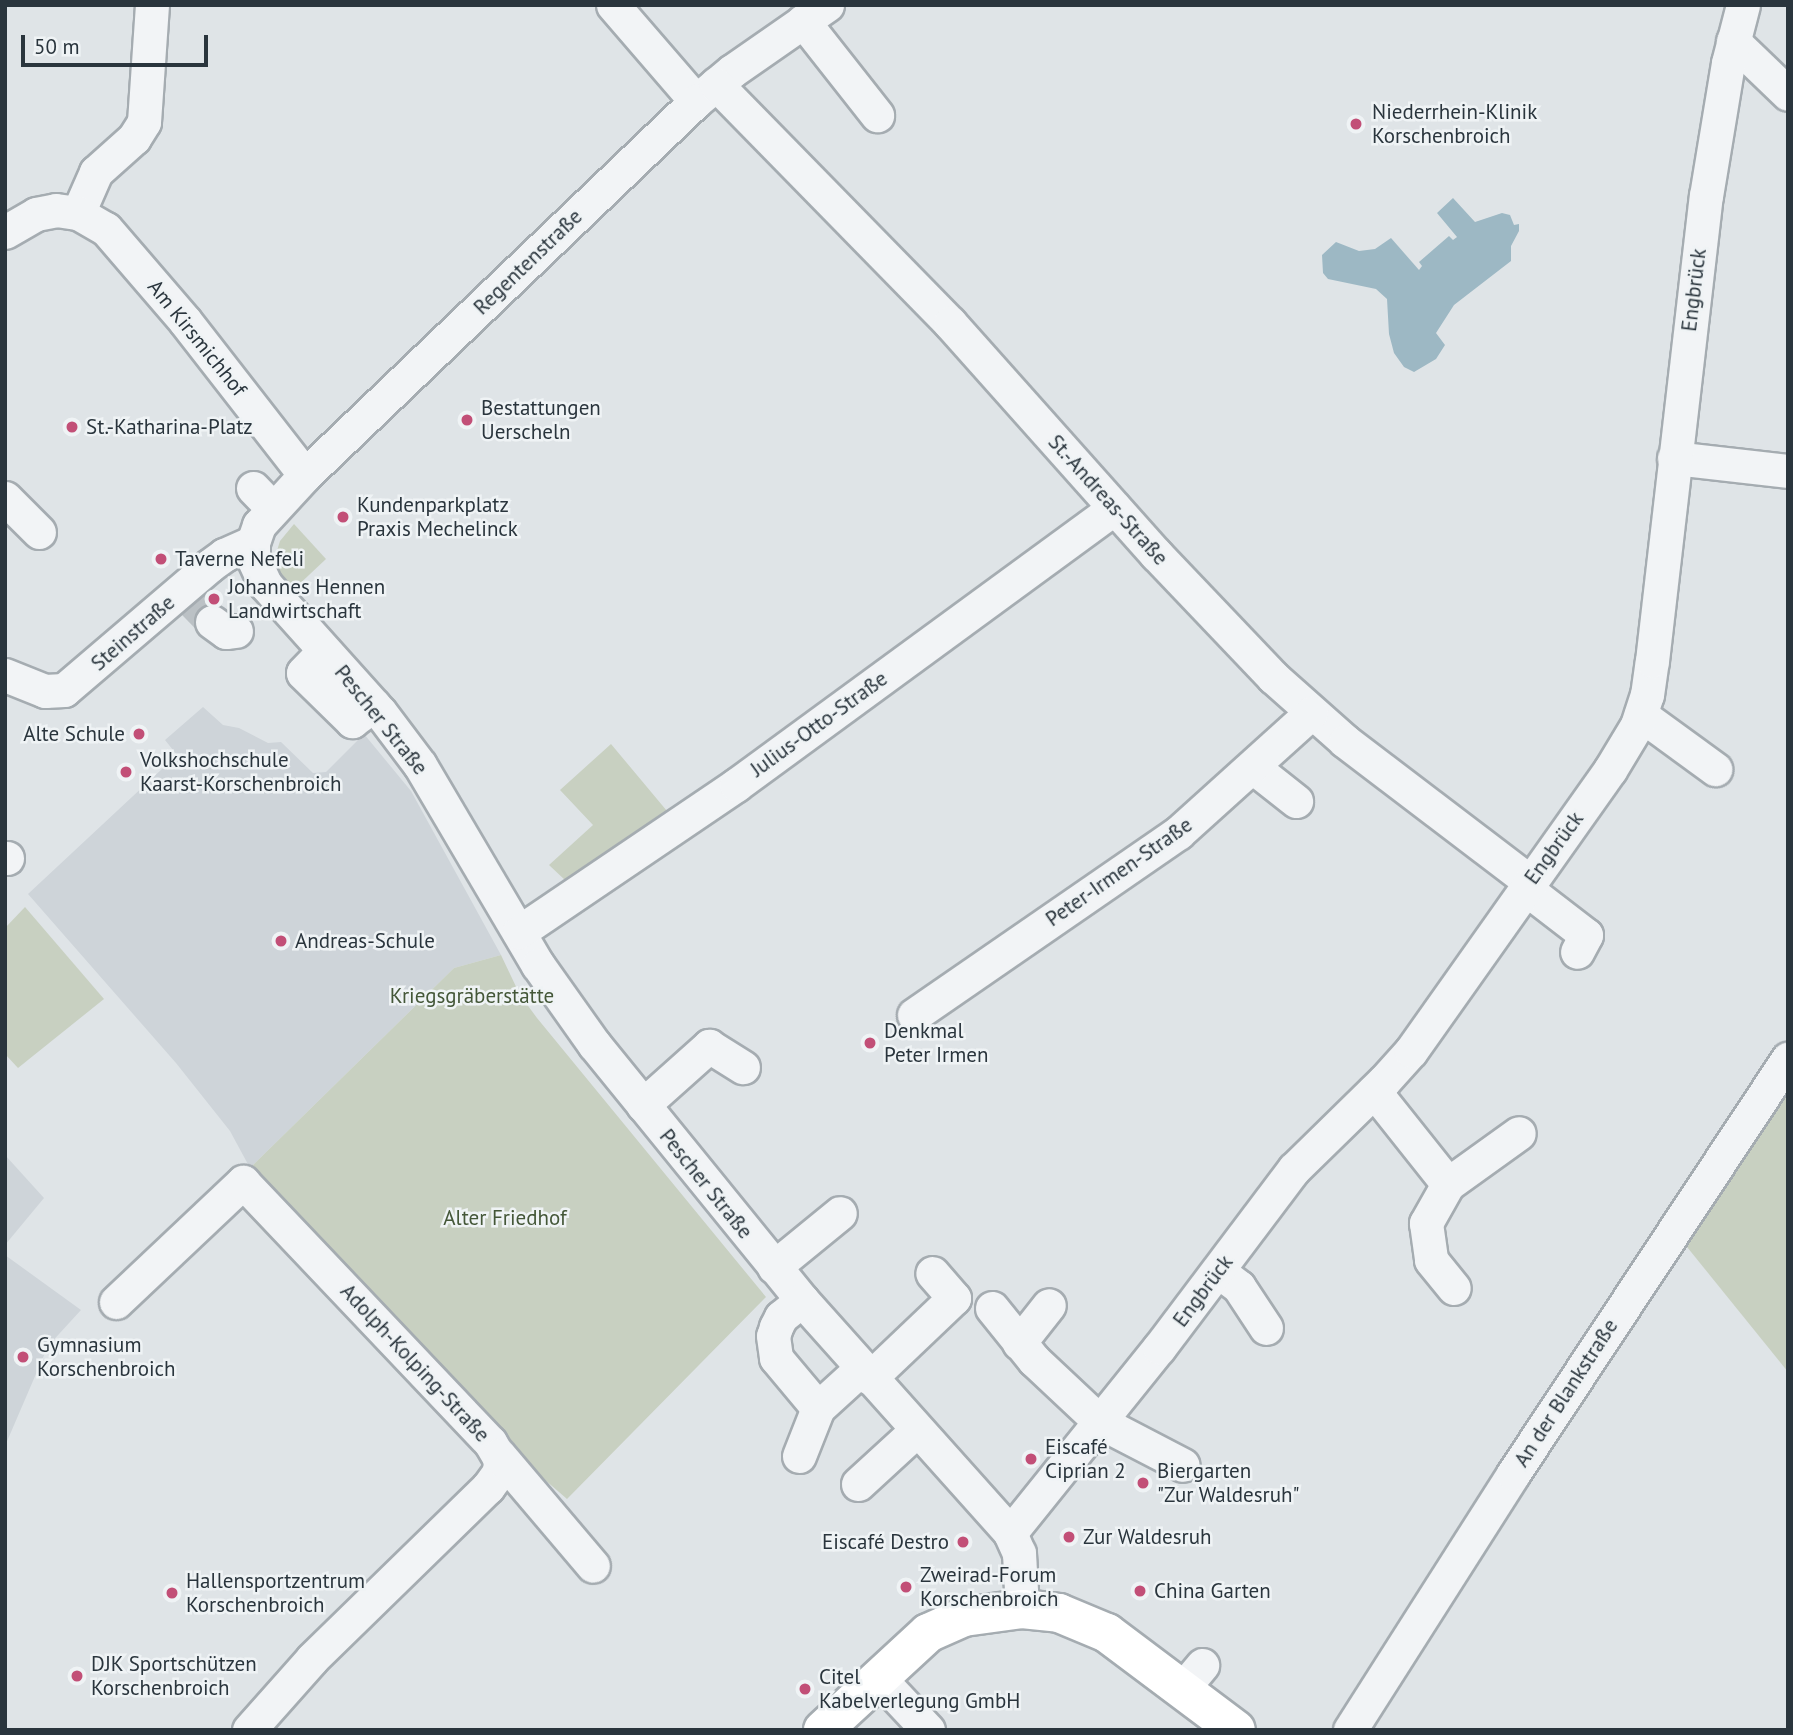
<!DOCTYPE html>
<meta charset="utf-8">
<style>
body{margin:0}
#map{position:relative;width:1793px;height:1735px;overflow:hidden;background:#dfe4e7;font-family:"PT Sans",sans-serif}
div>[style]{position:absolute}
.built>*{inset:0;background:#ced4d9}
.green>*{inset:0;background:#c8d0c1}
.water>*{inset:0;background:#9db8c4}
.minor-tunnel>*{height:33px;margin-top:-16.5px;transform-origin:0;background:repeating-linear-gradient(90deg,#bbc1c5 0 33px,transparent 0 50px)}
.roads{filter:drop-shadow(2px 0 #a5acb1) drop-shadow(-2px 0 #a5acb1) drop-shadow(0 2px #a5acb1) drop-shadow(0 -2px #a5acb1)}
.minor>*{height:33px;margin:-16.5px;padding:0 16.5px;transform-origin:16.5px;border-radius:16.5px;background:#f2f4f6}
.major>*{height:38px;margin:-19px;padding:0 19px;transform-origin:19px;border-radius:19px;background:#fff}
.dots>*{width:19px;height:19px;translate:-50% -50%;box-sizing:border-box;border:4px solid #eff3f5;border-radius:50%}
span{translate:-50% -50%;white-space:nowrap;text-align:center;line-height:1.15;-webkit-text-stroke:5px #eff3f5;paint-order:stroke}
.poi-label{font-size:21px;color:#2a353d}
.left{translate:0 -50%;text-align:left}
.right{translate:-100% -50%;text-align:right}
.street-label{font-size:21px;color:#2a353d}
.park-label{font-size:21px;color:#445738}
.frame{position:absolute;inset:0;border:7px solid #2a353d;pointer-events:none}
.scale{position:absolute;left:21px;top:35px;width:187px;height:32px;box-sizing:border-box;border:4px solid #2a353d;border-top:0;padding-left:9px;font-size:21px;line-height:24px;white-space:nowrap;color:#2a353d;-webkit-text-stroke:5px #eff3f5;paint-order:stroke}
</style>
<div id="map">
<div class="built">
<div style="clip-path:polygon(203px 707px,223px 725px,239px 728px,268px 743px,281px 742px,313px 773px,326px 772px,364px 734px,411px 791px,501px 955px,454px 968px,250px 1168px,230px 1131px,176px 1063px,28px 894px,177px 755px,165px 740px)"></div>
<div style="clip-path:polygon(5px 1155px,44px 1198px,5px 1245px)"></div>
<div style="clip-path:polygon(5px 1255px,81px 1310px,48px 1346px,5px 1446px)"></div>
</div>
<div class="green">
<div style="clip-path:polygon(294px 524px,326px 559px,292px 591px,280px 575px,276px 554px,280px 541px)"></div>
<div style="clip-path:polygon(611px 744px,667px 811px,566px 881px,549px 865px,593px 825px,560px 790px)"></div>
<div style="clip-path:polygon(25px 907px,104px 999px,18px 1068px,5px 1054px,5px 928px)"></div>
<div style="clip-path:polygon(501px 955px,520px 995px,537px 1018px,766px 1297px,567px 1499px,529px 1466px,250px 1168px,454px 968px)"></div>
<div style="clip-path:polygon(1788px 1085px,1788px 1372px,1683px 1242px)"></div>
</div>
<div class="water">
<div style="clip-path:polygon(1453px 198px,1475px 222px,1502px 213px,1510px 215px,1514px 225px,1519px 224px,1519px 231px,1511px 246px,1511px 261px,1454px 305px,1436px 333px,1445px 345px,1436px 359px,1414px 372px,1404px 367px,1394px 353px,1389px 334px,1387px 299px,1376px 289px,1328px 279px,1323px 273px,1322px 255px,1336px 242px,1359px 251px,1375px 249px,1391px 238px,1419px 270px,1422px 266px,1419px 262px,1449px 236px,1453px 240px,1457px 237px,1437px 213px)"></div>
</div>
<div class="minor-tunnel">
<div style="left:193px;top:602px;width:28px;rotate:46deg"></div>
</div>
<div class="roads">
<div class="minor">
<div style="left:613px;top:5px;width:127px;rotate:49.2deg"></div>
<div style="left:827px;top:5px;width:116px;rotate:145.2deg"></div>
<div style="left:732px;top:71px;width:47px;rotate:140.2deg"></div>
<div style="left:696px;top:101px;width:541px;rotate:136.27deg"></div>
<div style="left:305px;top:475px;width:68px;rotate:132.6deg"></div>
<div style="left:259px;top:525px;width:18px;rotate:109deg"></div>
<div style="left:253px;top:542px;width:16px;rotate:90deg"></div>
<div style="left:253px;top:558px;width:29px;rotate:65deg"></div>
<div style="left:265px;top:584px;width:172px;rotate:48.1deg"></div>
<div style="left:380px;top:712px;width:66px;rotate:53deg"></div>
<div style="left:420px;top:765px;width:232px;rotate:59.5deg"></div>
<div style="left:538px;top:965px;width:97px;rotate:54.7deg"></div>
<div style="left:594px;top:1044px;width:330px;rotate:50.9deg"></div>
<div style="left:802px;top:1300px;width:312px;rotate:48.2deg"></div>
<div style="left:1010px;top:1533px;width:22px;rotate:66deg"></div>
<div style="left:1019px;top:1553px;width:56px;rotate:86.9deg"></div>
<div style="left:803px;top:21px;width:120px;rotate:51.8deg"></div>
<div style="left:1733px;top:41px;width:76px;rotate:43.9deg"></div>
<div style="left:716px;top:84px;width:334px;rotate:45.6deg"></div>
<div style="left:950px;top:323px;width:310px;rotate:48.3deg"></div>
<div style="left:1156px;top:554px;width:170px;rotate:46.4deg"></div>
<div style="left:1273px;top:677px;width:96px;rotate:41.6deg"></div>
<div style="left:1345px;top:741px;width:233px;rotate:37.3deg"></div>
<div style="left:78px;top:213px;width:45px;rotate:-66.3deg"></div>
<div style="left:96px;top:172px;width:51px;rotate:-41.8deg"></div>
<div style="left:134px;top:138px;width:19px;rotate:-58deg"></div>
<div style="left:144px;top:122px;width:117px;rotate:-86.1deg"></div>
<div style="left:5px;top:232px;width:36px;rotate:-30deg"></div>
<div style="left:36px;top:214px;width:20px;rotate:-11deg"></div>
<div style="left:56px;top:210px;width:22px;rotate:8deg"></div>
<div style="left:78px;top:213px;width:32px;rotate:30deg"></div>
<div style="left:106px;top:229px;width:121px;rotate:49.3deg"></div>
<div style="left:185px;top:321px;width:195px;rotate:52.1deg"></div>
<div style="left:1674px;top:458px;width:115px;rotate:6.5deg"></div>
<div style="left:253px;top:488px;width:28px;rotate:46deg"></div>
<div style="left:5px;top:498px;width:48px;rotate:45deg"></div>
<div style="left:212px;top:622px;width:17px;rotate:36deg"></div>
<div style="left:226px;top:632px;width:10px;rotate:-6deg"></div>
<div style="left:324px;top:651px;width:30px;rotate:134deg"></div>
<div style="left:303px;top:673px;width:69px;rotate:44.4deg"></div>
<div style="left:352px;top:721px;width:27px;rotate:-36deg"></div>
<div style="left:5px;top:675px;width:43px;rotate:21.8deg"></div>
<div style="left:45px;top:691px;width:19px;rotate:-3deg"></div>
<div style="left:64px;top:690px;width:191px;rotate:-40.5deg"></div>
<div style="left:209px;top:566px;width:19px;rotate:-36deg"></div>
<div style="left:224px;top:555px;width:32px;rotate:-24deg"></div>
<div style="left:1641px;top:715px;width:92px;rotate:36.1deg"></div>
<div style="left:1253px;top:767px;width:55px;rotate:38.3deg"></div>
<div style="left:5px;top:858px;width:2px"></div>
<div style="left:1525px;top:888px;width:77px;rotate:37.6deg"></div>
<div style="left:1586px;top:935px;width:19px;rotate:118deg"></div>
<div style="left:519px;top:932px;width:262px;rotate:-34.1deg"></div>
<div style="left:736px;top:785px;width:469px;rotate:-36.2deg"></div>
<div style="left:914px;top:1015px;width:321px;rotate:-34.6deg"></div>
<div style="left:1178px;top:833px;width:179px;rotate:-42.1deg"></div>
<div style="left:1374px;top:1091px;width:119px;rotate:51.5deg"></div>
<div style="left:1448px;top:1184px;width:87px;rotate:-35.7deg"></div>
<div style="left:643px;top:1105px;width:89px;rotate:-41.8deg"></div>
<div style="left:709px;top:1046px;width:40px;rotate:32deg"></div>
<div style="left:1448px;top:1184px;width:45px;rotate:119.4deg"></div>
<div style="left:1426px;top:1223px;width:37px;rotate:82deg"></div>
<div style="left:1431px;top:1260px;width:36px;rotate:51deg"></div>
<div style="left:774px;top:1267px;width:85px;rotate:-39.3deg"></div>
<div style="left:1218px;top:1271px;width:26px;rotate:37deg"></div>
<div style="left:1239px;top:1287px;width:49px;rotate:56.6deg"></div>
<div style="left:802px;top:1300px;width:27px;rotate:141deg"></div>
<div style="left:781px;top:1317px;width:11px;rotate:117deg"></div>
<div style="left:776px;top:1327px;width:9px;rotate:108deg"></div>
<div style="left:773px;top:1336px;width:22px;rotate:82deg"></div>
<div style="left:776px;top:1358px;width:65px;rotate:50deg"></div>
<div style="left:818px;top:1408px;width:59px;rotate:-42.3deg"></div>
<div style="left:116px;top:1302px;width:175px;rotate:-43.4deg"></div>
<div style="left:243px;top:1182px;width:359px;rotate:46.5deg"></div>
<div style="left:490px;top:1442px;width:20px;rotate:60deg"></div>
<div style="left:500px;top:1459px;width:13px;rotate:94deg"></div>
<div style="left:499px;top:1472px;width:19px;rotate:126deg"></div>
<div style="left:488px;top:1487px;width:246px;rotate:135.7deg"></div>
<div style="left:312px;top:1659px;width:95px;rotate:131.6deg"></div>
<div style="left:992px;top:1308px;width:67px;rotate:51.1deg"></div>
<div style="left:1034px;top:1360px;width:91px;rotate:43.2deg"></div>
<div style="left:1100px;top:1422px;width:93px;rotate:27.4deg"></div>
<div style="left:1019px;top:1343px;width:48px;rotate:-51.7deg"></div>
<div style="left:870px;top:1378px;width:116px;rotate:-43.6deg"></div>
<div style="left:954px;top:1298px;width:33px;rotate:-131deg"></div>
<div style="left:499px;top:1455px;width:145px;rotate:49.7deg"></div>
<div style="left:799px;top:1456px;width:52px;rotate:-68.4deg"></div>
<div style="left:858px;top:1484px;width:80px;rotate:-42.5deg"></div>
<div style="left:1010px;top:1533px;width:238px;rotate:-51.2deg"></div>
<div style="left:1159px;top:1348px;width:224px;rotate:-53deg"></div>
<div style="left:1294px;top:1169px;width:126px;rotate:-44.4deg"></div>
<div style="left:1384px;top:1081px;width:40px;rotate:-48deg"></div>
<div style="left:1411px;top:1051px;width:344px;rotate:-54.7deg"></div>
<div style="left:1610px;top:770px;width:52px;rotate:-59deg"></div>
<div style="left:1637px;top:725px;width:32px;rotate:-72deg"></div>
<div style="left:1647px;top:695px;width:34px;rotate:-82deg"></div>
<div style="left:1652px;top:661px;width:468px;rotate:-83.4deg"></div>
<div style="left:1706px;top:196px;width:135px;rotate:-80.6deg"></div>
<div style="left:1728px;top:63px;width:60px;rotate:-75.5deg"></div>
<div style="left:878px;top:1677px;width:73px;rotate:46.7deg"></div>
<div style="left:1183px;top:1688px;width:30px;rotate:-50deg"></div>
<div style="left:1350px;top:1730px;width:303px;rotate:-57.5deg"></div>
<div style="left:1513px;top:1474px;width:498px;rotate:-56.5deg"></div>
</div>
<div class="major">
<div style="left:823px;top:1730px;width:143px;rotate:-42.7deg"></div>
<div style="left:928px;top:1633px;width:39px;rotate:-24deg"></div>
<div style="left:964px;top:1617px;width:59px;rotate:-7.9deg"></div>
<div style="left:1022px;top:1609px;width:37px;rotate:6deg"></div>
<div style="left:1059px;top:1613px;width:52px;rotate:22.6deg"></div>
<div style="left:1107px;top:1633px;width:161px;rotate:36.9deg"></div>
</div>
</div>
<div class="dots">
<div style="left:1356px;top:124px;background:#c24f77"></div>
<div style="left:467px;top:420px;background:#c24f77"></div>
<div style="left:72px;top:427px;background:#c24f77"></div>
<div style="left:343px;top:517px;background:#c24f77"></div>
<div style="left:161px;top:559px;background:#c24f77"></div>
<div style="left:214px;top:599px;background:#c24f77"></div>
<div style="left:139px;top:734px;background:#c24f77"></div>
<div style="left:126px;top:772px;background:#c24f77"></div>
<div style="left:281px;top:941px;background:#c24f77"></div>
<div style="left:870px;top:1043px;background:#c24f77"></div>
<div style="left:23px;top:1357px;background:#c24f77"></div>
<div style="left:1031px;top:1459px;background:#c24f77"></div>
<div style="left:1143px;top:1483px;background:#c24f77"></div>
<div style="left:1069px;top:1537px;background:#c24f77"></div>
<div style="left:963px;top:1542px;background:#c24f77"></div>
<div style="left:906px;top:1587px;background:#c24f77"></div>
<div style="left:1140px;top:1591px;background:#c24f77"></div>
<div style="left:172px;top:1593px;background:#c24f77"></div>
<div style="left:77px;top:1676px;background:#c24f77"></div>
<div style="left:805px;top:1689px;background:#c24f77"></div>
</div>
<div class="poi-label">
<span class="left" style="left:1372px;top:124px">Niederrhein-Klinik<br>Korschenbroich</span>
<span class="left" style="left:481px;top:420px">Bestattungen<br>Uerscheln</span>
<span class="left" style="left:86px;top:427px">St.-Katharina-Platz</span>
<span class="left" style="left:357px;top:517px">Kundenparkplatz<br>Praxis Mechelinck</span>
<span class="left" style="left:175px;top:559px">Taverne Nefeli</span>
<span class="left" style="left:228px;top:599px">Johannes Hennen<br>Landwirtschaft</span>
<span class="right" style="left:125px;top:734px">Alte Schule</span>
<span class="left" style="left:140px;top:772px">Volkshochschule<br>Kaarst-Korschenbroich</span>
<span class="left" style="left:295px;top:941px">Andreas-Schule</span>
<span class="left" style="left:884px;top:1043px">Denkmal<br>Peter Irmen</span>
<span class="left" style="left:37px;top:1357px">Gymnasium<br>Korschenbroich</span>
<span class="left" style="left:1045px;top:1459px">Eiscafé<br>Ciprian 2</span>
<span class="left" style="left:1157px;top:1483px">Biergarten<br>"Zur Waldesruh"</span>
<span class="left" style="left:1083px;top:1537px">Zur Waldesruh</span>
<span class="right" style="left:949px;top:1542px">Eiscafé Destro</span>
<span class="left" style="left:920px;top:1587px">Zweirad-Forum<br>Korschenbroich</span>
<span class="left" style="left:186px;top:1593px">Hallensportzentrum<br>Korschenbroich</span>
<span class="left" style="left:1154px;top:1591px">China Garten</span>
<span class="left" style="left:91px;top:1676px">DJK Sportschützen<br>Korschenbroich</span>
<span class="left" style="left:819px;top:1689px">Citel<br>Kabelverlegung GmbH</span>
</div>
<div class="street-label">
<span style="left:528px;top:262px;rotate:-44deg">Regentenstraße</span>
<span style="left:1694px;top:290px;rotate:-83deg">Engbrück</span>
<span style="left:197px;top:338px;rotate:51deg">Am Kirsmichhof</span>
<span style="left:1108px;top:500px;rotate:48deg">St.-Andreas-Straße</span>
<span style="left:133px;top:633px;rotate:-41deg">Steinstraße</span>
<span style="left:381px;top:720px;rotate:51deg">Pescher Straße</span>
<span style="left:819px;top:724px;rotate:-36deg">Julius-Otto-Straße</span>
<span style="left:1554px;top:848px;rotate:-54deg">Engbrück</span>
<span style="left:1119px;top:872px;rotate:-35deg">Peter-Irmen-Straße</span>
<span style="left:706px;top:1184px;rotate:51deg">Pescher Straße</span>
<span style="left:1203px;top:1291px;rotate:-53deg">Engbrück</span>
<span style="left:415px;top:1363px;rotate:47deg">Adolph-Kolping-Straße</span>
<span style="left:1566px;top:1393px;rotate:-57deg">An der Blankstraße</span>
</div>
<div class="park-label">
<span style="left:472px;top:996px">Kriegsgräberstätte</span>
<span style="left:505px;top:1218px">Alter Friedhof</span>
</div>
<div class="frame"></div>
<div class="scale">50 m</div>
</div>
